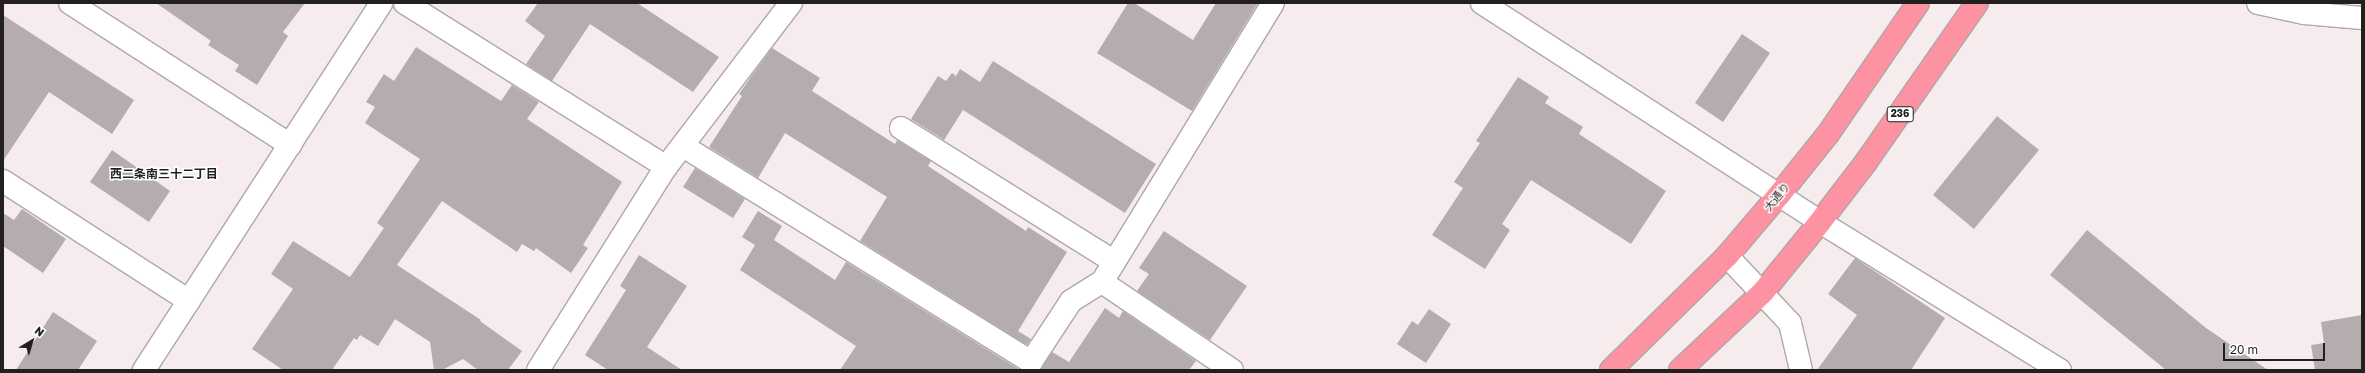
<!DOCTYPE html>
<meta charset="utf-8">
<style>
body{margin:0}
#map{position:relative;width:2365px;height:373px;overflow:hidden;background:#f6eced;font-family:"Golos Text","Noto Sans JP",sans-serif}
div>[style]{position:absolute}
.building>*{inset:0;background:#b5acad}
.roads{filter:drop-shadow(1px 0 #b0a7a8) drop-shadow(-1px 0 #b0a7a8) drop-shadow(0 1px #b0a7a8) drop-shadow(0 -1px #b0a7a8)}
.minor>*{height:22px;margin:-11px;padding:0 11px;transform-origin:11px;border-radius:11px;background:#fff}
.highway>*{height:22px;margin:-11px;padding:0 11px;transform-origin:11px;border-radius:11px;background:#fd92a2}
span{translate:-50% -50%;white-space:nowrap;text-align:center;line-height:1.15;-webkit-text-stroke:3px #fff;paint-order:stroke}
.shield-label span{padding:1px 3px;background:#fff;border:1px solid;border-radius:3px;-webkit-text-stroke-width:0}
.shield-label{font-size:10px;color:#221f1f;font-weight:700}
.street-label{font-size:11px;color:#221f1f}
.neighbourhood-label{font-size:12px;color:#221f1f;font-weight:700}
.frame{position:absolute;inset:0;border:4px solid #221f1f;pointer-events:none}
.north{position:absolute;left:12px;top:321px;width:40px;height:40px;-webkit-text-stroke:3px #fff;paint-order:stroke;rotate:38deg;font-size:11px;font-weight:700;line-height:16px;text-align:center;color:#221f1f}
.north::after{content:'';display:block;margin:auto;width:14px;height:18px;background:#221f1f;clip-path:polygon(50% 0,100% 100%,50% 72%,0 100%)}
.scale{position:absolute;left:2223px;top:343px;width:102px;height:18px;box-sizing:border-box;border:2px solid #221f1f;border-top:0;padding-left:5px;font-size:12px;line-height:14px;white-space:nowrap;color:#221f1f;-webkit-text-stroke:3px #fff;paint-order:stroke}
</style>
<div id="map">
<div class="building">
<div style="clip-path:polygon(156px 3px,305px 3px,283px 32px,288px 36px,257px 85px,235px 71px,239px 65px,208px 45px,211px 41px)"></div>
<div style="clip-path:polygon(538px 3px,637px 3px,719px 57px,693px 92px,590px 24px,552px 81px,526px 64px,545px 36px,525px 21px)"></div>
<div style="clip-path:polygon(1128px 3px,1134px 3px,1193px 40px,1216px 3px,1258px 3px,1192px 111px,1097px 53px)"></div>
<div style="clip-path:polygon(3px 15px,134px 100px,112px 134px,49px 92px,3px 161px)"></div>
<div style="clip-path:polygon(1742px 34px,1770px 53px,1723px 122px,1695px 103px)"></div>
<div style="clip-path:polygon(416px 47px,501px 101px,512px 85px,539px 102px,527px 119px,622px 182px,583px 245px,588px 248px,571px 273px,536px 248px,534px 251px,522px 244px,517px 252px,442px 201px,397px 265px,481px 320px,480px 321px,522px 351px,508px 370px,478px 370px,463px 359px,442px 370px,434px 370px,430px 342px,395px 319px,378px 346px,360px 335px,357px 340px,354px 338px,332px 370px,283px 370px,252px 349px,293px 289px,271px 274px,293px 241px,350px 277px,384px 228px,377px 223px,420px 159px,365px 123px,375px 107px,366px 102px,384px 74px,394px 81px)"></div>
<div style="clip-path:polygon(772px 48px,820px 78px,812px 91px,895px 144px,897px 140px,931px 161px,928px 166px,1026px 231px,1028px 227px,1067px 252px,1018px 331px,1031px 339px,1027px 345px,860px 241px,887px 197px,785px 133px,758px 178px,709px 147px,742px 96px,739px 94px,750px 78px)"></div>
<div style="clip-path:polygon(993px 61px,1156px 164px,1125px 213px,963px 110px,944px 140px,911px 119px,938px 76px,946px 81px,952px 73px,956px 76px,960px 69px,980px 82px)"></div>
<div style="clip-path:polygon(1518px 77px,1549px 97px,1545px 103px,1583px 127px,1579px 134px,1666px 191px,1631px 244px,1531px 180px,1502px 224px,1510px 230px,1485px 269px,1432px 235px,1463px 188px,1454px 182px,1480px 143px,1476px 141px)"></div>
<div style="clip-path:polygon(1997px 116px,2039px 150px,1974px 229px,1933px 195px)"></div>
<div style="clip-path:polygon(112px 150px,170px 191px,149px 222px,90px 182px)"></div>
<div style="clip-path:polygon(695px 168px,745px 199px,733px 218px,683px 187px)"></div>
<div style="clip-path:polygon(22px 209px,66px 239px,43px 273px,3px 246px,3px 213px,14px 220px)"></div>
<div style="clip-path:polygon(758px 211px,782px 226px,774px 240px,835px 280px,846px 262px,1020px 370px,840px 370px,856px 346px,740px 270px,755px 245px,742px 237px)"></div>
<div style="clip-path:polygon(2087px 230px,2206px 328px,2268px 370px,2166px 370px,2050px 275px)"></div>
<div style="clip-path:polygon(1164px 231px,1247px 286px,1210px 340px,1137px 291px,1149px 274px,1139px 268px)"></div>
<div style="clip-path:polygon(639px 255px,687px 286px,647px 347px,682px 370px,608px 370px,585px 355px,626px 290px,620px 286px)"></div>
<div style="clip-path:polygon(1855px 258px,1945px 318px,1911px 370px,1817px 370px,1857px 315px,1828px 294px)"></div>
<div style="clip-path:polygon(1105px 308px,1119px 318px,1123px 311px,1196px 361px,1189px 370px,1040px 370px,1052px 352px,1069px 362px)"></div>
<div style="clip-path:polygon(1429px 309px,1451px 324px,1426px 363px,1397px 344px,1412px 321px,1418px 325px)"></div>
<div style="clip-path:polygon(53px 312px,97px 341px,78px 370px,16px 370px)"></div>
<div style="clip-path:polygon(2362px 315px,2362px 370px,2315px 370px,2311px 345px,2324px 343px,2321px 322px)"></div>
</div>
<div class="roads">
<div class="minor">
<div style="left:70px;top:3px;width:262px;rotate:32.8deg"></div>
<div style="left:405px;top:3px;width:308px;rotate:32.1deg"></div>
<div style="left:1482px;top:3px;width:403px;rotate:32.9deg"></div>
<div style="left:1820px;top:222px;width:282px;rotate:31.7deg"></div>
<div style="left:2258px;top:3px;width:47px;rotate:12.3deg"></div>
<div style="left:2304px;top:13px;width:58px;rotate:4.9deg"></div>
<div style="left:901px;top:128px;width:252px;rotate:32.1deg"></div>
<div style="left:683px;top:146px;width:410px;rotate:31.8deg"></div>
<div style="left:1031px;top:362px;width:73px;rotate:-56.7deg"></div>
<div style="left:1071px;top:301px;width:36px;rotate:-32deg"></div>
<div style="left:1102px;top:282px;width:157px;rotate:34.1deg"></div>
<div style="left:3px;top:181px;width:221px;rotate:32.8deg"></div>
<div style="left:1727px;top:256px;width:92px;rotate:46.8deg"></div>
<div style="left:1790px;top:323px;width:48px;rotate:76.8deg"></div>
<div style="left:1102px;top:282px;width:327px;rotate:-58.5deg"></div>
<div style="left:144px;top:370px;width:437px;rotate:-57.1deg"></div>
<div style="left:538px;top:370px;width:240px;rotate:-57.8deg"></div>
<div style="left:666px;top:167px;width:206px;rotate:-52.7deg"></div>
</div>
<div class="highway">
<div style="left:1611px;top:370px;width:163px;rotate:-44.5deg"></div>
<div style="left:1727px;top:256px;width:80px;rotate:-49.6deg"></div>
<div style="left:1779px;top:195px;width:78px;rotate:-51.2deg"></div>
<div style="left:1828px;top:134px;width:159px;rotate:-55.5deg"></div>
<div style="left:1680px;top:370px;width:114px;rotate:-43.2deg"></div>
<div style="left:1763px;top:292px;width:90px;rotate:-50.8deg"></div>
<div style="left:1820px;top:222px;width:76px;rotate:-52.5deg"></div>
<div style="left:1866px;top:162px;width:194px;rotate:-55.1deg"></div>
</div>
</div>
<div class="shield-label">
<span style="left:1900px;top:114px">236</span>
</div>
<div class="street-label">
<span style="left:1777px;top:197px;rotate:-50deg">大通り</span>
</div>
<div class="neighbourhood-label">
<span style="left:164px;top:174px">西二条南三十二丁目</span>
</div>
<div class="frame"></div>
<div class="north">N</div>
<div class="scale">20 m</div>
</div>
